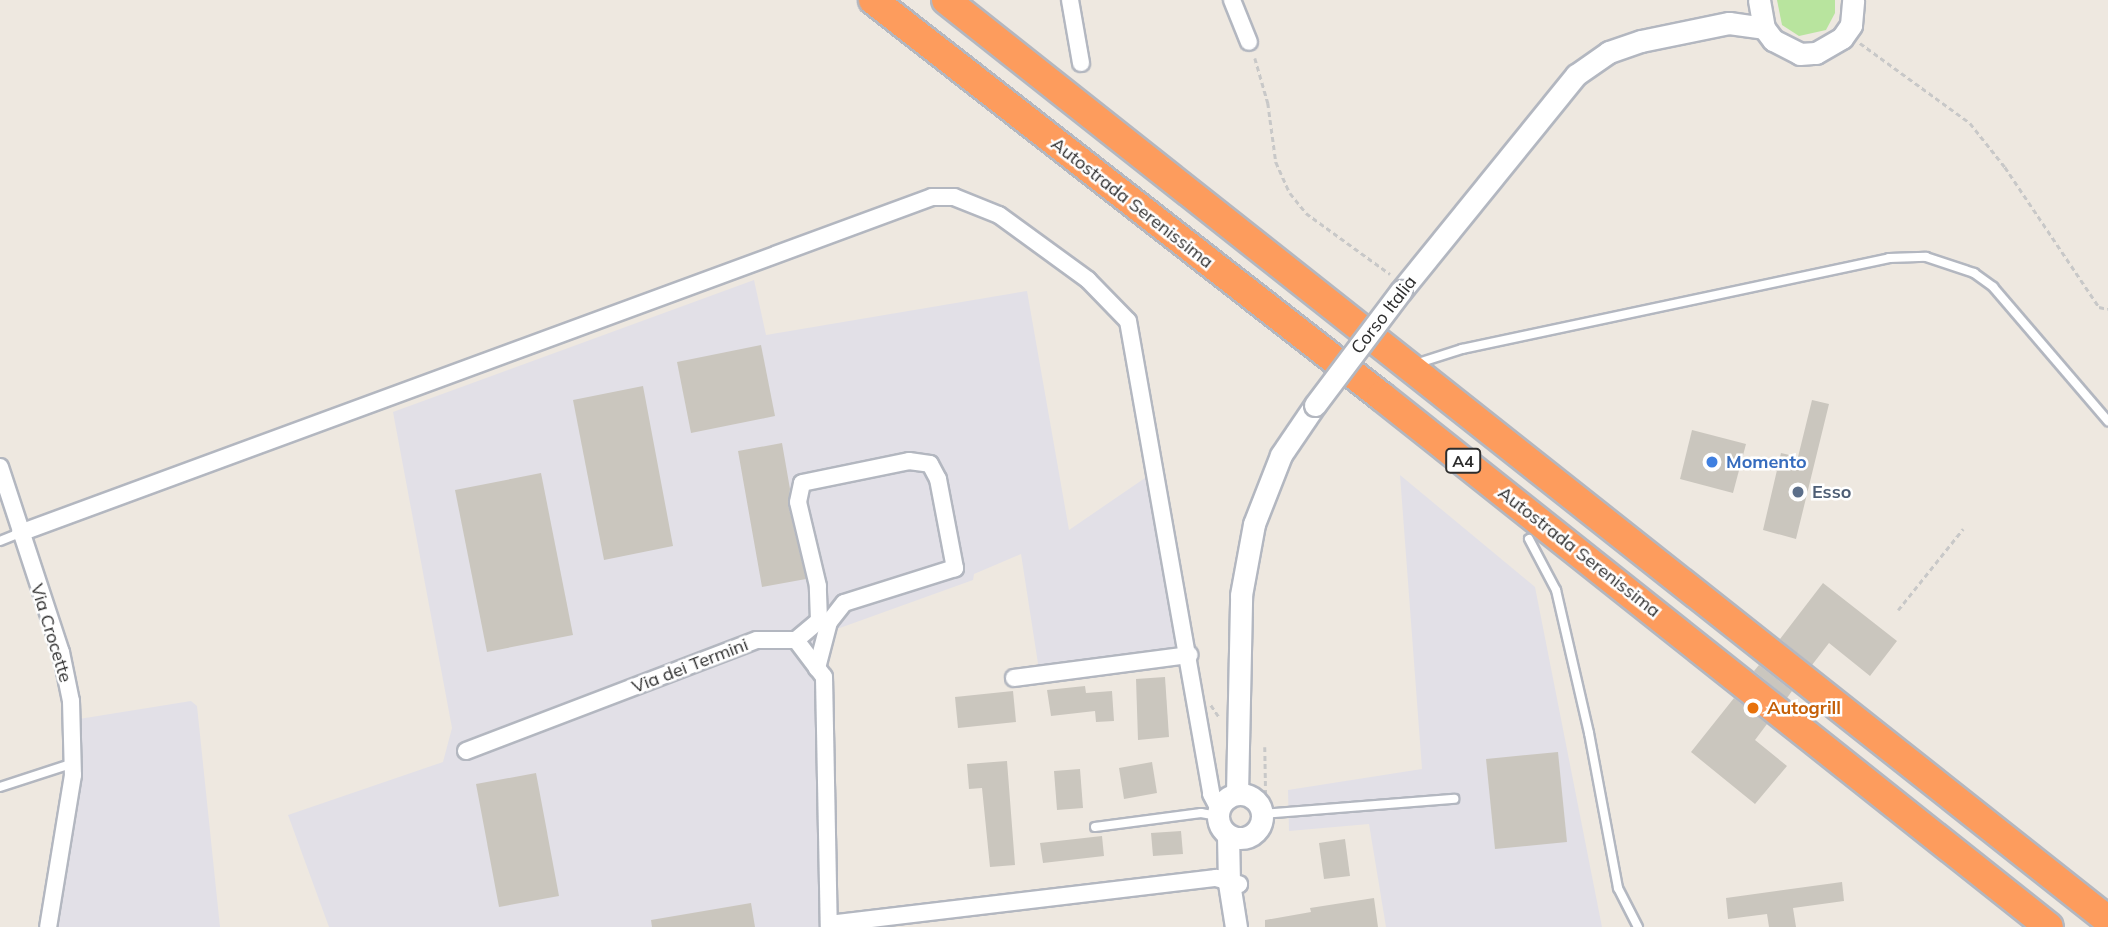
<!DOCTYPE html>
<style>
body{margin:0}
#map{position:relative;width:2108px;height:927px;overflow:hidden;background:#eee8e0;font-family:Mulish,sans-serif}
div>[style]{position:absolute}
.industrial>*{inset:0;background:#e2e0e7}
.green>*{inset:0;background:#b8e49e}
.building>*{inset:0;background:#cac6be}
.path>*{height:2.5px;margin-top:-1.25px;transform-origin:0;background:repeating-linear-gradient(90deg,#c8c8c8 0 5px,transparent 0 8.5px)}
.roads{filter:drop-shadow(2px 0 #b3b7c0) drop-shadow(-2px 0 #b3b7c0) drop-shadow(0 2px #b3b7c0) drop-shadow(0 -2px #b3b7c0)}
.lane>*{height:8px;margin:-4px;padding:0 4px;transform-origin:4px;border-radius:4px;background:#fff}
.street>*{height:16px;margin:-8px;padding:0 8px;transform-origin:8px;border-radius:8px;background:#fff}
.secondary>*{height:21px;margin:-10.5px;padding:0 10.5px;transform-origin:10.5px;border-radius:10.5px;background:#fff}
.secondary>.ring{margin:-10.5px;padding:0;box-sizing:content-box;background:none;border:21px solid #fff;border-radius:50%}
.highway>*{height:28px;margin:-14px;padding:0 14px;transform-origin:14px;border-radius:14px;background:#fd9c5d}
.bridges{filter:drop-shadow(2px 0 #b3b7c0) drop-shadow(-2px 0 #b3b7c0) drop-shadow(0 2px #b3b7c0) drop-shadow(0 -2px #b3b7c0)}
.secondary-bridge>*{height:21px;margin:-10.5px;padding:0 10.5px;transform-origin:10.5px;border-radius:10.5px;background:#fff}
.dots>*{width:19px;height:19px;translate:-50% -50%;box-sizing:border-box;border:4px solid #fff;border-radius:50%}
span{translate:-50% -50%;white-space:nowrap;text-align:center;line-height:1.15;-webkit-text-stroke:5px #fff;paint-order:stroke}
.shield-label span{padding:2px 5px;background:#fff;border:2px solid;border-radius:5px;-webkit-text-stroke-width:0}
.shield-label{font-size:16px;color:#2d2d2d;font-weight:700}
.street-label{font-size:18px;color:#2d2d2d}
.shop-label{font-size:18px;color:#366cbe;font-weight:700}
.left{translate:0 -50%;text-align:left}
.service-label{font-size:18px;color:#4e5e75;font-weight:700}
.food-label{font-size:18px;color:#c56008;font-weight:700}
</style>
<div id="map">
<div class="industrial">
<div style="clip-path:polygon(754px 280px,766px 335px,1027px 291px,1069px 530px,1145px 478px,1182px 651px,1039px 670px,1021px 554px,974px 574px,973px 580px,837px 629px,818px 678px,825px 927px,329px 927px,288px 815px,443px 762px,452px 728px,393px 412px)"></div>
<div style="clip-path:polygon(1400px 475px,1535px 587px,1602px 927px,1386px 927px,1369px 824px,1289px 831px,1288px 790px,1422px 769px)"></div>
<div style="clip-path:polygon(191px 701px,197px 706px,220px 927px,54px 927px,79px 780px,79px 719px)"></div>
</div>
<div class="green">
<div style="clip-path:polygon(1777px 0,1835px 0,1835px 13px,1826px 30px,1799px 36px,1782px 25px)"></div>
</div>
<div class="building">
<div style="clip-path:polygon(761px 345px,775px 416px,691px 433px,677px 362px)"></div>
<div style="clip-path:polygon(643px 386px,673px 546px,604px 560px,573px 400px)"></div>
<div style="clip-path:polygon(1812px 400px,1829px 404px,1796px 539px,1763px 530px,1781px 453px,1798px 457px)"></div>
<div style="clip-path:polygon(1692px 430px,1746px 444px,1733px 493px,1680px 479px)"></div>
<div style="clip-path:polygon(782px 443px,790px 489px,788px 504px,806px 579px,762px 587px,738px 451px)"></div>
<div style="clip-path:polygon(541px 473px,573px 635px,487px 652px,455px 490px)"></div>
<div style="clip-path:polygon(1823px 583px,1897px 641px,1870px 676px,1829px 643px,1812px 665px,1780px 639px)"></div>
<div style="clip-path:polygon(1759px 665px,1792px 691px,1787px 698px,1754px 671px)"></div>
<div style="clip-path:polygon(1165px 677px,1169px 737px,1138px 740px,1136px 679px)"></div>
<div style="clip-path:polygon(1085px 686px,1086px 693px,1112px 691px,1114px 721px,1096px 722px,1095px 711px,1051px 716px,1047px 690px)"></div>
<div style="clip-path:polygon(1013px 691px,1016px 722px,958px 728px,955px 697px)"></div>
<div style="clip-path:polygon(1734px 698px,1767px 724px,1755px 740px,1787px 766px,1755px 804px,1691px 752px)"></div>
<div style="clip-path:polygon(1558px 752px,1567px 842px,1495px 849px,1486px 759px)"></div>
<div style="clip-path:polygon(1007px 761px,1015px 865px,990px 867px,982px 788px,969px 789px,967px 764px)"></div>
<div style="clip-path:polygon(1152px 762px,1157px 793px,1124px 799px,1119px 768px)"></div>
<div style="clip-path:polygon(1080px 769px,1083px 808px,1057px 810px,1054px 771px)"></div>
<div style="clip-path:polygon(536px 773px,559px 896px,499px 907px,476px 784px)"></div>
<div style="clip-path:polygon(1181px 831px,1183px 854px,1153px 856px,1151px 833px)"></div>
<div style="clip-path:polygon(1102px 836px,1104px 856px,1043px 863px,1040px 843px)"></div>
<div style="clip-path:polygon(1345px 839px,1350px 876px,1324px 879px,1319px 843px)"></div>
<div style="clip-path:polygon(1842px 882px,1844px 901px,1793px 908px,1796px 927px,1769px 927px,1767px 914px,1728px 919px,1726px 898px)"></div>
<div style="clip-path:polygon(1374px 898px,1378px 927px,1265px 927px,1265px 920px,1311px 912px,1310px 908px)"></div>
<div style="clip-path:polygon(751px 903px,755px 927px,652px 927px,651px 920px)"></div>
</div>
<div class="path">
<div style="left:1860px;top:43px;width:136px;rotate:36deg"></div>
<div style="left:1970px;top:123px;width:56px;rotate:51.5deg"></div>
<div style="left:2005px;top:167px;width:169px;rotate:56.1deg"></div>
<div style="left:2099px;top:307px;width:9px;rotate:13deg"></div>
<div style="left:1255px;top:58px;width:47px;rotate:73.9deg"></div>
<div style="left:1268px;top:103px;width:60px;rotate:82.3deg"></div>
<div style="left:1276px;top:162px;width:34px;rotate:66deg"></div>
<div style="left:1290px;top:193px;width:26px;rotate:51deg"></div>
<div style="left:1306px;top:213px;width:104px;rotate:36deg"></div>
<div style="left:1898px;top:610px;width:104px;rotate:-51.3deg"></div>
<div style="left:1211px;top:705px;width:14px;rotate:56deg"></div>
<div style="left:1265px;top:747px;width:56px;rotate:89deg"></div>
</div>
<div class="roads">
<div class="lane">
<div style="left:1415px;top:364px;width:49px;rotate:-17.7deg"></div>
<div style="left:1462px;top:349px;width:437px;rotate:-12deg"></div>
<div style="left:1889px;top:258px;width:37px;rotate:-2deg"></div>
<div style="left:1926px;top:257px;width:51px;rotate:18.4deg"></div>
<div style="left:1974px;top:273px;width:24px;rotate:36deg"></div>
<div style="left:1993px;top:287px;width:177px;rotate:49.4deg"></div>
<div style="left:1529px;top:539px;width:58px;rotate:62.1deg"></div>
<div style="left:1556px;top:590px;width:147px;rotate:77deg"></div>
<div style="left:1589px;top:733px;width:158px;rotate:79.4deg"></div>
<div style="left:1618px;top:888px;width:44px;rotate:62.9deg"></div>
<div style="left:0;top:541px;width:22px;rotate:-22deg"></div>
<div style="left:0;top:787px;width:78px;rotate:-18deg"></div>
<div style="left:1262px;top:814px;width:193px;rotate:-4.5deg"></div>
<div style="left:1095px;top:827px;width:107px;rotate:-7.5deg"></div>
<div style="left:1201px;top:813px;width:17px;rotate:10deg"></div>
</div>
<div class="street">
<div style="left:1070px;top:0;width:64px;rotate:80.1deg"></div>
<div style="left:1232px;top:0;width:45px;rotate:68deg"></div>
<div style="left:0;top:467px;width:195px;rotate:71.8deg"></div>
<div style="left:61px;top:652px;width:50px;rotate:78.5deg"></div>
<div style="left:71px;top:701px;width:74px;rotate:88.5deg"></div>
<div style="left:73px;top:775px;width:154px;rotate:99.3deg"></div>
<div style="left:20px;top:533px;width:972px;rotate:-20.22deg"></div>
<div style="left:932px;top:197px;width:22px"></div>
<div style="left:954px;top:197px;width:48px;rotate:21.8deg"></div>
<div style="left:999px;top:215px;width:110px;rotate:36.1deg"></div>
<div style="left:1088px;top:280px;width:57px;rotate:45.7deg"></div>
<div style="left:1128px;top:321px;width:480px;rotate:80deg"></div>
<div style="left:1211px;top:794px;width:17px;rotate:62deg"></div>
<div style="left:796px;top:640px;width:30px;rotate:-40deg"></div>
<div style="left:819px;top:621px;width:35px;rotate:-92deg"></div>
<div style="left:818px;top:586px;width:86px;rotate:-103.4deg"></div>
<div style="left:798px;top:502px;width:19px;rotate:-78deg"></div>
<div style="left:802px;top:483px;width:109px;rotate:-11.6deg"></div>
<div style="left:909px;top:461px;width:21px;rotate:8deg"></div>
<div style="left:930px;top:464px;width:17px;rotate:62deg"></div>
<div style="left:938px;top:479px;width:91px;rotate:79.2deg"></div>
<div style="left:955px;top:568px;width:116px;rotate:162.5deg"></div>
<div style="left:844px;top:603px;width:24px;rotate:128deg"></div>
<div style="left:829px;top:622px;width:48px;rotate:104.6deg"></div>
<div style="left:1014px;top:678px;width:177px;rotate:-7.5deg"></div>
<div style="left:466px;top:751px;width:311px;rotate:-20.9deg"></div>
<div style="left:757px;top:640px;width:39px"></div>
<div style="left:796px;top:640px;width:46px;rotate:52.9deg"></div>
<div style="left:824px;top:677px;width:250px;rotate:88.9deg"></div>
<div style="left:829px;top:924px;width:390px;rotate:-6.8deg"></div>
<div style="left:1216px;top:878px;width:24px;rotate:15deg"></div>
</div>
<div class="secondary">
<div style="left:1759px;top:0;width:28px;rotate:80deg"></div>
<div style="left:1764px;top:28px;width:15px;rotate:53deg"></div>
<div style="left:1773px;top:40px;width:30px;rotate:27deg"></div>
<div style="left:1800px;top:54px;width:16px;rotate:-4deg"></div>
<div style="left:1816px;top:53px;width:30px;rotate:-30deg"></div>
<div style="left:1842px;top:38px;width:16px;rotate:-55deg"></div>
<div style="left:1851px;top:25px;width:25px;rotate:-85deg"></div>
<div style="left:1401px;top:291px;width:278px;rotate:-51deg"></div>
<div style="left:1576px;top:75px;width:40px;rotate:-34.9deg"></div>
<div style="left:1609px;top:52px;width:34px;rotate:-19deg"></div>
<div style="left:1641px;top:41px;width:90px;rotate:-11.6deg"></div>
<div style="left:1729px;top:23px;width:35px;rotate:8deg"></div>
<div style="left:1237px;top:794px;width:199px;rotate:-88.8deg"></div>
<div style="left:1241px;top:595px;width:72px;rotate:-79.6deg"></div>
<div style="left:1254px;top:524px;width:74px;rotate:-68.6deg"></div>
<div style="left:1281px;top:455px;width:60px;rotate:-55.8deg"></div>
<div class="ring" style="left:1218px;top:794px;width:23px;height:23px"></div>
<div style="left:1228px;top:835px;width:48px;rotate:88.8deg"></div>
<div style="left:1229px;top:883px;width:45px;rotate:81deg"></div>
</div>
<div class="highway">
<div style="left:873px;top:0;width:644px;rotate:37.94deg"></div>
<div style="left:1381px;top:396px;width:853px;rotate:38.48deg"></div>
<div style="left:946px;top:0;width:1482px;rotate:38.37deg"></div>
</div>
</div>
<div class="bridges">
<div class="secondary-bridge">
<div style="left:1315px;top:405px;width:143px;rotate:-53deg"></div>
</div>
</div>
<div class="dots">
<div style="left:1712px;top:462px;background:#3f7fe0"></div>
<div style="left:1798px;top:492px;background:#5c6f8a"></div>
<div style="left:1753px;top:708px;background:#e8710a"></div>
</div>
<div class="shield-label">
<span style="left:1463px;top:461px">A4</span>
</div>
<div class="street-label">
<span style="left:1132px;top:203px;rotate:38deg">Autostrada Serenissima</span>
<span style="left:1384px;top:315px;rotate:-52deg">Corso Italia</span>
<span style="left:1579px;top:552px;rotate:38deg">Autostrada Serenissima</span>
<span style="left:51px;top:633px;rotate:73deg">Via Crocette</span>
<span style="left:690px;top:666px;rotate:-21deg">Via dei Termini</span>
</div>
<div class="shop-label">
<span class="left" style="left:1726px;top:462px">Momento</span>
</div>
<div class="service-label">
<span class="left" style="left:1812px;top:492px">Esso</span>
</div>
<div class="food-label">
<span class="left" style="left:1767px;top:708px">Autogrill</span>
</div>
</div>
